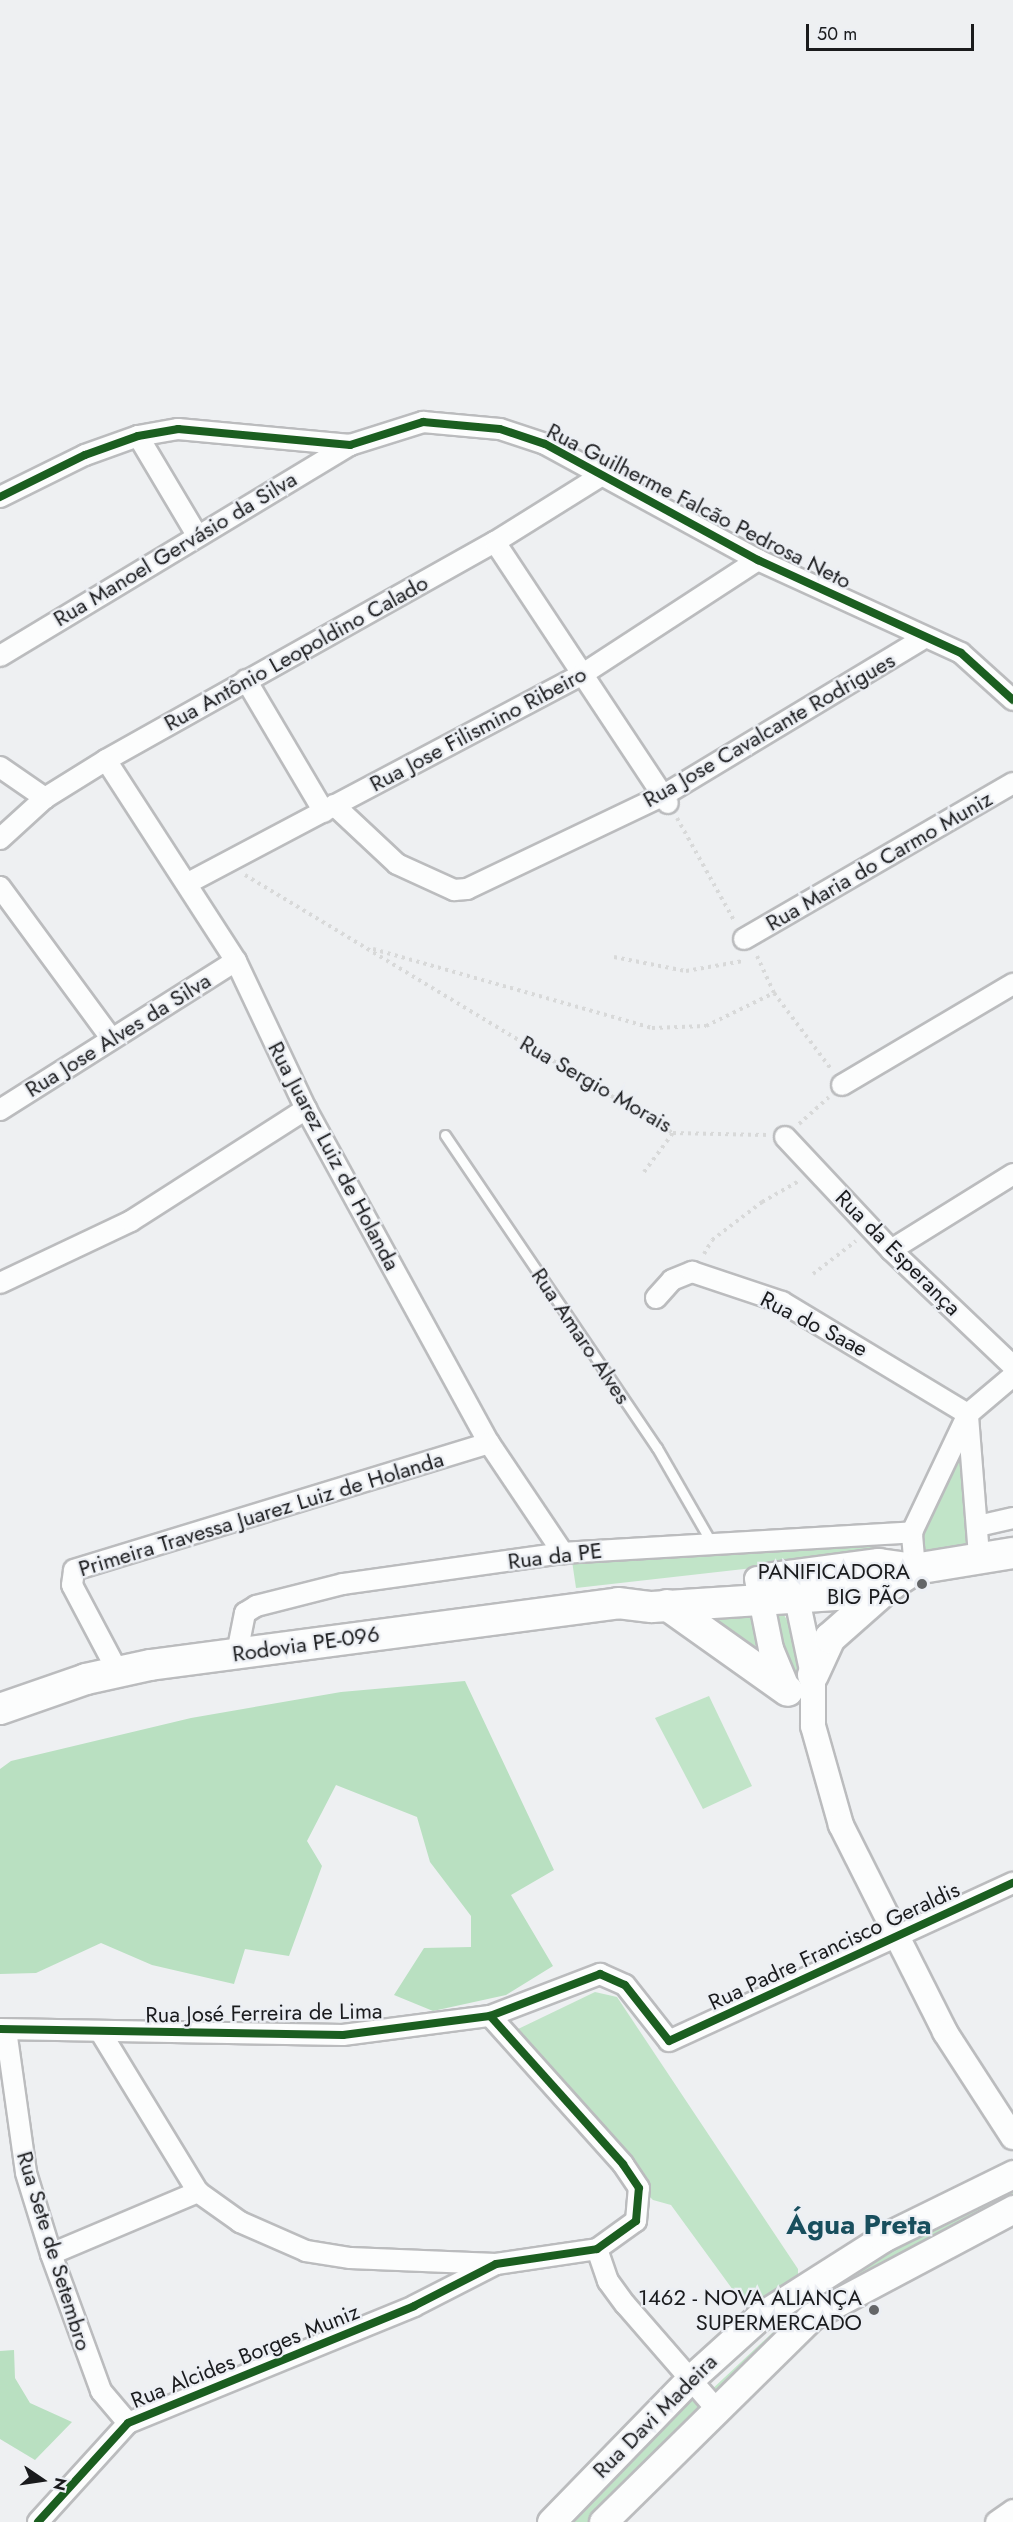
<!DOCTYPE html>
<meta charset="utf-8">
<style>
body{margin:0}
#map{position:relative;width:1013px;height:2522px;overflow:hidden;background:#eef0f2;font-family:Jost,sans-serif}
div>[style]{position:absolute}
.green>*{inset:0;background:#c1e4c8}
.forest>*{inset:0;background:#b9e0c1}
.path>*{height:4px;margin-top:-2px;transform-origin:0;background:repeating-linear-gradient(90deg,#d8d9d9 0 3px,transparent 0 7.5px)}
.roads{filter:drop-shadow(2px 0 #bbbcbe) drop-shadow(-2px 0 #bbbcbe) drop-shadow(0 2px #bbbcbe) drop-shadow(0 -2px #bbbcbe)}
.service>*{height:9px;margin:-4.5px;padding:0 4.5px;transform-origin:4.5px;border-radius:4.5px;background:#fcfdfd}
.minor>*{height:20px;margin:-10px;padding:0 10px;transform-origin:10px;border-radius:10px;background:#fcfdfd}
.tertiary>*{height:24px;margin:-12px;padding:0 12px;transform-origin:12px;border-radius:12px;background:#fcfdfd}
.secondary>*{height:27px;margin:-13.5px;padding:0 13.5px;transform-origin:13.5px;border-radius:13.5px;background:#fcfdfd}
.primary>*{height:30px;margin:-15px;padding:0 15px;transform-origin:15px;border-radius:15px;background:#fcfdfd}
.cycleway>*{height:8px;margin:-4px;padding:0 4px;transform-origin:4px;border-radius:4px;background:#1b5e20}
.dots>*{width:16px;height:16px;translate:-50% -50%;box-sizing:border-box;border:3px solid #eceff4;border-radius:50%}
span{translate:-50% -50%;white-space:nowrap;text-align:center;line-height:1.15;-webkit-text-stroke:4.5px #eceff4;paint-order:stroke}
.street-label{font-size:22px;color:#1a1b1d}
.poi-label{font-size:22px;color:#1a1b1d}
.right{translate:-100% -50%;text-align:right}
.district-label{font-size:28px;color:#184e5d;font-weight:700}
.north{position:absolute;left:12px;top:2450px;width:60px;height:60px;-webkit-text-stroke:4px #eceff4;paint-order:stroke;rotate:103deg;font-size:16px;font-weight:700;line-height:24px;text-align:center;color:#1a1b1d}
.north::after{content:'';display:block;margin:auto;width:21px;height:27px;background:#1a1b1d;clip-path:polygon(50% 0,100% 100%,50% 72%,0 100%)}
.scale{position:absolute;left:806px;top:24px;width:168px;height:27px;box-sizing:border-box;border:3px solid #1a1b1d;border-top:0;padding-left:8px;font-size:18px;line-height:21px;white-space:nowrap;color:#1a1b1d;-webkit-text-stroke:4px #eceff4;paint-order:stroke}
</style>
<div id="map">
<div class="green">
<div style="clip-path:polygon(963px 1456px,971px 1545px,919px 1551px,918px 1530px,955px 1459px)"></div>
<div style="clip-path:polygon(875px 1536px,877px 1554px,576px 1588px,572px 1561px)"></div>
<div style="clip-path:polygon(765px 1600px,755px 1629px,762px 1667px,684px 1608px)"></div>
<div style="clip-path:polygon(778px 1605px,790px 1625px,799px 1678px,781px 1681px,769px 1634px)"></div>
<div style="clip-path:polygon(709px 1696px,752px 1786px,703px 1809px,655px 1718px)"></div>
<div style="clip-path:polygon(595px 1992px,617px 1997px,798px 2269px,798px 2291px,752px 2316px,671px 2205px,653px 2200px,566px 2114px,516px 2030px)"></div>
<div style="clip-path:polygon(1013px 2188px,1013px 2217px,845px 2298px,716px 2398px,708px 2393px,819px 2289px)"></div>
<div style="clip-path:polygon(687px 2390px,708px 2411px,597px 2522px,561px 2522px)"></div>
</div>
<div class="forest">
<div style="clip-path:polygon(465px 1681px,554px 1870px,511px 1895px,553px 1966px,506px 1995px,433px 2011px,394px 1995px,424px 1948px,471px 1947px,471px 1916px,430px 1862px,417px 1817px,336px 1785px,307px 1841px,322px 1866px,289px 1956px,245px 1949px,234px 1984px,152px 1965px,101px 1943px,36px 1973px,0 1974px,0 1769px,11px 1761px,191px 1718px,341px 1692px)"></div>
<div style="clip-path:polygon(14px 2350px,15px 2378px,30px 2403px,72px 2422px,35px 2460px,0 2439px,0 2351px)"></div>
</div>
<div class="path">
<div style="left:677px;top:818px;width:119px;rotate:60.9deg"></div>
<div style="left:245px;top:875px;width:500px;rotate:31.1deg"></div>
<div style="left:673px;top:1133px;width:93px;rotate:1.2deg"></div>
<div style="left:373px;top:949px;width:290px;rotate:15.8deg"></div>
<div style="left:652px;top:1028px;width:54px;rotate:-2.1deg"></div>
<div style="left:706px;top:1026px;width:76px;rotate:-25.9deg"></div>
<div style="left:757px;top:956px;width:41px;rotate:65.3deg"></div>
<div style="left:774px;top:993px;width:95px;rotate:53.1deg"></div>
<div style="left:614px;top:957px;width:73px;rotate:11deg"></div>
<div style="left:686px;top:971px;width:58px;rotate:-10deg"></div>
<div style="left:799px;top:1124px;width:40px;rotate:-42deg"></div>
<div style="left:644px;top:1172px;width:49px;rotate:-53.4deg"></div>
<div style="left:704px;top:1254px;width:16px;rotate:-60deg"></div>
<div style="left:712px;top:1240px;width:63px;rotate:-37.2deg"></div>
<div style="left:762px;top:1202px;width:43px;rotate:-29.6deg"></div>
<div style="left:813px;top:1274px;width:54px;rotate:-37.5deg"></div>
</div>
<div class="roads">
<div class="service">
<div style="left:445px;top:1135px;width:378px;rotate:55.9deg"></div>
<div style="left:657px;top:1448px;width:106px;rotate:60.1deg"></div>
</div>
<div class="minor">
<div style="left:138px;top:436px;width:115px;rotate:59.2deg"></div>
<div style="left:0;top:497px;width:95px;rotate:-26.3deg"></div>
<div style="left:85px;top:455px;width:56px;rotate:-19.7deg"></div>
<div style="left:138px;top:436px;width:41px;rotate:-9.9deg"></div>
<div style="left:178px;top:429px;width:173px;rotate:5.3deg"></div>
<div style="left:350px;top:445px;width:77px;rotate:-17.5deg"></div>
<div style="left:423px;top:422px;width:77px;rotate:5.2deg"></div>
<div style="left:500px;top:429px;width:47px;rotate:18.4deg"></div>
<div style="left:545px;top:444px;width:243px;rotate:28.6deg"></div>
<div style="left:758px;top:560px;width:223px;rotate:24.6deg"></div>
<div style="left:961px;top:653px;width:70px;rotate:42.1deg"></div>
<div style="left:495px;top:542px;width:313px;rotate:56.5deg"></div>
<div style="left:0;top:656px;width:409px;rotate:-31.1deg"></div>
<div style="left:246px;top:680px;width:153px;rotate:59.4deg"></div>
<div style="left:106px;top:760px;width:239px;rotate:57.1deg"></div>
<div style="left:236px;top:961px;width:164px;rotate:64.7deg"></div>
<div style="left:306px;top:1109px;width:381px;rotate:61.3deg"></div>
<div style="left:489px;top:1443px;width:133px;rotate:56.1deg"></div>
<div style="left:0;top:767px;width:55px;rotate:34.6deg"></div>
<div style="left:334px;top:805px;width:86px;rotate:43.1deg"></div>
<div style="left:397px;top:864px;width:63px;rotate:24.5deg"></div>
<div style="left:454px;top:890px;width:13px;rotate:-4deg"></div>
<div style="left:467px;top:889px;width:218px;rotate:-25.5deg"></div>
<div style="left:664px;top:795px;width:304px;rotate:-31.1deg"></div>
<div style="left:0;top:839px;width:61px;rotate:-42.3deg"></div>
<div style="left:45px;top:798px;width:72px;rotate:-31.9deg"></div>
<div style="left:106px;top:760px;width:446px;rotate:-29.3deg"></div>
<div style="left:495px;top:542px;width:123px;rotate:-32deg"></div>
<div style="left:188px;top:883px;width:447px;rotate:-27.9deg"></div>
<div style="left:583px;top:674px;width:209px;rotate:-33.1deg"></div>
<div style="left:0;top:887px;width:186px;rotate:53.7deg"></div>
<div style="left:744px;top:939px;width:311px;rotate:-30.1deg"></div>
<div style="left:842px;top:1085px;width:199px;rotate:-30.6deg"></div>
<div style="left:0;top:1110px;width:279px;rotate:-32.3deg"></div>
<div style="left:785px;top:1137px;width:155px;rotate:46.8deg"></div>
<div style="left:891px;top:1250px;width:168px;rotate:43.6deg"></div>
<div style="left:891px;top:1250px;width:144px;rotate:-31.9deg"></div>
<div style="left:0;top:1283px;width:145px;rotate:-25.3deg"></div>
<div style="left:131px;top:1221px;width:208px;rotate:-32.6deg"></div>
<div style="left:656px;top:1298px;width:24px;rotate:-48deg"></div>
<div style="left:672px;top:1280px;width:22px;rotate:-22deg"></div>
<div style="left:692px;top:1272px;width:95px;rotate:18.4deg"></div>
<div style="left:782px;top:1302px;width:217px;rotate:31.1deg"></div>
<div style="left:968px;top:1416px;width:141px;rotate:85.5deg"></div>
<div style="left:978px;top:1526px;width:36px;rotate:-13deg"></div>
<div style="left:915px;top:1569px;width:37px;rotate:-95deg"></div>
<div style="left:912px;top:1532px;width:131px;rotate:-64.6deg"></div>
<div style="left:968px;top:1414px;width:59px;rotate:-40.2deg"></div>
<div style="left:237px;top:1653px;width:41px;rotate:-78.7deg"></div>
<div style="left:245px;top:1613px;width:13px;rotate:-32deg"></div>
<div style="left:256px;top:1606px;width:90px;rotate:-14.2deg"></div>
<div style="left:343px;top:1584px;width:222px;rotate:-8deg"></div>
<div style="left:563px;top:1553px;width:350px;rotate:-3.4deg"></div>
<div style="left:118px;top:1672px;width:98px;rotate:-117.9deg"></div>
<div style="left:72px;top:1585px;width:15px;rotate:-82deg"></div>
<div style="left:74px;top:1570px;width:434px;rotate:-17deg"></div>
<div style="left:0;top:2029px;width:343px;rotate:1deg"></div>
<div style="left:343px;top:2035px;width:148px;rotate:-7.4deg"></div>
<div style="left:490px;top:2016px;width:118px;rotate:-20.9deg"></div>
<div style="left:600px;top:1974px;width:27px;rotate:24deg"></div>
<div style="left:625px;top:1985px;width:71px;rotate:51.8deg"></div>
<div style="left:669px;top:2041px;width:379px;rotate:-24.7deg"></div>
<div style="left:6px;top:2030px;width:144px;rotate:82deg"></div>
<div style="left:26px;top:2173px;width:85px;rotate:72.8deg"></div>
<div style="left:51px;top:2254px;width:146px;rotate:69.9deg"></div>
<div style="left:101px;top:2391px;width:42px;rotate:49.8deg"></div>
<div style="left:101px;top:2033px;width:186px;rotate:58.6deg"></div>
<div style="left:198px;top:2192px;width:52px;rotate:35.5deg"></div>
<div style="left:240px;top:2222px;width:72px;rotate:23.7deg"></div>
<div style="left:306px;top:2251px;width:45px;rotate:9deg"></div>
<div style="left:350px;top:2258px;width:146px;rotate:2.4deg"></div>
<div style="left:597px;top:2249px;width:34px;rotate:71deg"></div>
<div style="left:608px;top:2281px;width:29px;rotate:54deg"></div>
<div style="left:625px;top:2304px;width:142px;rotate:49deg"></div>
<div style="left:51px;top:2254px;width:160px;rotate:-22.9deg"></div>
<div style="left:38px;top:2522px;width:134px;rotate:-47.7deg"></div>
<div style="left:128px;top:2423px;width:309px;rotate:-22.2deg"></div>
<div style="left:414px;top:2306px;width:92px;rotate:-27.1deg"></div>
<div style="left:496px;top:2264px;width:102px;rotate:-8.4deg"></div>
<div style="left:597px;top:2249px;width:48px;rotate:-35.7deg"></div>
<div style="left:636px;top:2221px;width:33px;rotate:-85deg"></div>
<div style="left:639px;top:2188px;width:29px;rotate:-124deg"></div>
<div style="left:623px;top:2164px;width:199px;rotate:-131.9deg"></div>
<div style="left:996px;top:2522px;width:21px;rotate:-35deg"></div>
</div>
<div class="tertiary">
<div style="left:757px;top:1579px;width:71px;rotate:78.7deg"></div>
<div style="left:771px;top:1649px;width:47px;rotate:67.3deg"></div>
<div style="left:793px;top:1580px;width:97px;rotate:78.1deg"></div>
<div style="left:813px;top:1675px;width:51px;rotate:90deg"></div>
<div style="left:813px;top:1726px;width:103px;rotate:74.2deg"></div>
<div style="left:841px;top:1825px;width:232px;rotate:63.3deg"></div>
<div style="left:945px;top:2032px;width:125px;rotate:57.1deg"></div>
</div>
<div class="secondary">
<div style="left:551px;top:2522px;width:195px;rotate:-45.8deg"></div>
<div style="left:687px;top:2382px;width:97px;rotate:-42.1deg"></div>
<div style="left:759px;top:2317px;width:147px;rotate:-32.5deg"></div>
<div style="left:883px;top:2238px;width:145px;rotate:-26.2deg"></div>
<div style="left:603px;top:2522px;width:293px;rotate:-44.6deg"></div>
<div style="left:812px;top:2316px;width:228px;rotate:-28deg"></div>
</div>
<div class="primary">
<div style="left:772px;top:1578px;width:108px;rotate:-7.5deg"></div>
<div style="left:879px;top:1564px;width:36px;rotate:8deg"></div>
<div style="left:915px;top:1569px;width:99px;rotate:-9.3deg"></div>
<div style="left:667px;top:1605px;width:148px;rotate:35.4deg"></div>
<div style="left:813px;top:1675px;width:41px;rotate:-65.3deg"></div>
<div style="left:830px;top:1638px;width:79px;rotate:-41.4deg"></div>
<div style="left:0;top:1709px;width:91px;rotate:-19.2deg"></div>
<div style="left:86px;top:1679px;width:66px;rotate:-12.3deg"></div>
<div style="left:150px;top:1665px;width:472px;rotate:-7.5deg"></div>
<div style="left:618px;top:1603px;width:34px;rotate:7deg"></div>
<div style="left:652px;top:1607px;width:184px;rotate:-3.7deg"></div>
<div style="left:836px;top:1595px;width:57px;rotate:-11.1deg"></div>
<div style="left:892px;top:1584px;width:27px;rotate:-33deg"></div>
</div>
</div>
<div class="cycleway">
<div style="left:0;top:497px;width:95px;rotate:-26.3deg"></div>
<div style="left:85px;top:455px;width:56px;rotate:-19.7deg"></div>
<div style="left:138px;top:436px;width:41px;rotate:-9.9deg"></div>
<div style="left:178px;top:429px;width:173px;rotate:5.3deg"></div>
<div style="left:350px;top:445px;width:77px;rotate:-17.5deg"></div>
<div style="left:423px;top:422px;width:77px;rotate:5.2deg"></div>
<div style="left:500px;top:429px;width:47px;rotate:18.4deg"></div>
<div style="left:545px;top:444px;width:243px;rotate:28.6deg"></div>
<div style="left:758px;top:560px;width:223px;rotate:24.6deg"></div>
<div style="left:961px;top:653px;width:70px;rotate:42.1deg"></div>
<div style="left:0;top:2029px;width:343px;rotate:1deg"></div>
<div style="left:343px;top:2035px;width:148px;rotate:-7.4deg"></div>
<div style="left:490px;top:2016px;width:118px;rotate:-20.9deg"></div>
<div style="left:600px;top:1974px;width:27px;rotate:24deg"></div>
<div style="left:625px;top:1985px;width:71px;rotate:51.8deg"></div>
<div style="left:669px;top:2041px;width:379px;rotate:-24.7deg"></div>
<div style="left:38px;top:2522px;width:134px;rotate:-47.7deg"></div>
<div style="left:128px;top:2423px;width:309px;rotate:-22.2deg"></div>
<div style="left:414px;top:2306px;width:92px;rotate:-27.1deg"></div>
<div style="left:496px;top:2264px;width:102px;rotate:-8.4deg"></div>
<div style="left:597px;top:2249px;width:48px;rotate:-35.7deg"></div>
<div style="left:636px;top:2221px;width:33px;rotate:-85deg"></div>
<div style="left:639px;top:2188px;width:29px;rotate:-124deg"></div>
<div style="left:623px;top:2164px;width:199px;rotate:-131.9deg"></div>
</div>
<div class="dots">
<div style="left:922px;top:1584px;background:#646668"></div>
<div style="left:874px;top:2310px;background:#646668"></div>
</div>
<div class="street-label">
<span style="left:699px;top:506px;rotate:27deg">Rua Guilherme Falcão Pedrosa Neto</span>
<span style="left:175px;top:549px;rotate:-31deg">Rua Manoel Gervásio da Silva</span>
<span style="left:296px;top:653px;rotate:-29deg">Rua Antônio Leopoldino Calado</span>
<span style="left:478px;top:729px;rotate:-28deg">Rua Jose Filismino Ribeiro</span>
<span style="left:769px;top:730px;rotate:-30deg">Rua Jose Cavalcante Rodrigues</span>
<span style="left:879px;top:861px;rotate:-30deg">Rua Maria do Carmo Muniz</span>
<span style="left:118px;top:1035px;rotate:-32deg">Rua Jose Alves da Silva</span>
<span style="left:596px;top:1084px;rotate:30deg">Rua Sergio Morais</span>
<span style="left:334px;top:1156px;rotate:62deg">Rua Juarez Luiz de Holanda</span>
<span style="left:898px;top:1253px;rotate:45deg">Rua da Esperança</span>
<span style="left:814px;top:1324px;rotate:27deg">Rua do Saae</span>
<span style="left:581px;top:1336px;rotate:56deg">Rua Amaro Alves</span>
<span style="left:261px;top:1514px;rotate:-17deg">Primeira Travessa Juarez Luiz de Holanda</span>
<span style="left:555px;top:1556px;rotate:-7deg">Rua da PE</span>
<span style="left:306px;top:1644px;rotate:-8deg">Rodovia PE-096</span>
<span style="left:834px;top:1946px;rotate:-25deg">Rua Padre Francisco Geraldis</span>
<span style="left:264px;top:2013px;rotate:-1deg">Rua José Ferreira de Lima</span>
<span style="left:54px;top:2251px;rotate:73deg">Rua Sete de Setembro</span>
<span style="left:245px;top:2356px;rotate:-22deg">Rua Alcides Borges Muniz</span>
<span style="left:655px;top:2416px;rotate:-45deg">Rua Davi Madeira</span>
</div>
<div class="poi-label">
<span class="right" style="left:910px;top:1584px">PANIFICADORA<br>BIG PÃO</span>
<span class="right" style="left:862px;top:2310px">1462 - NOVA ALIANÇA<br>SUPERMERCADO</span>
</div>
<div class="district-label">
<span style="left:859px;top:2225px">Água Preta</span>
</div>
<div class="north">N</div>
<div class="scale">50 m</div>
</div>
